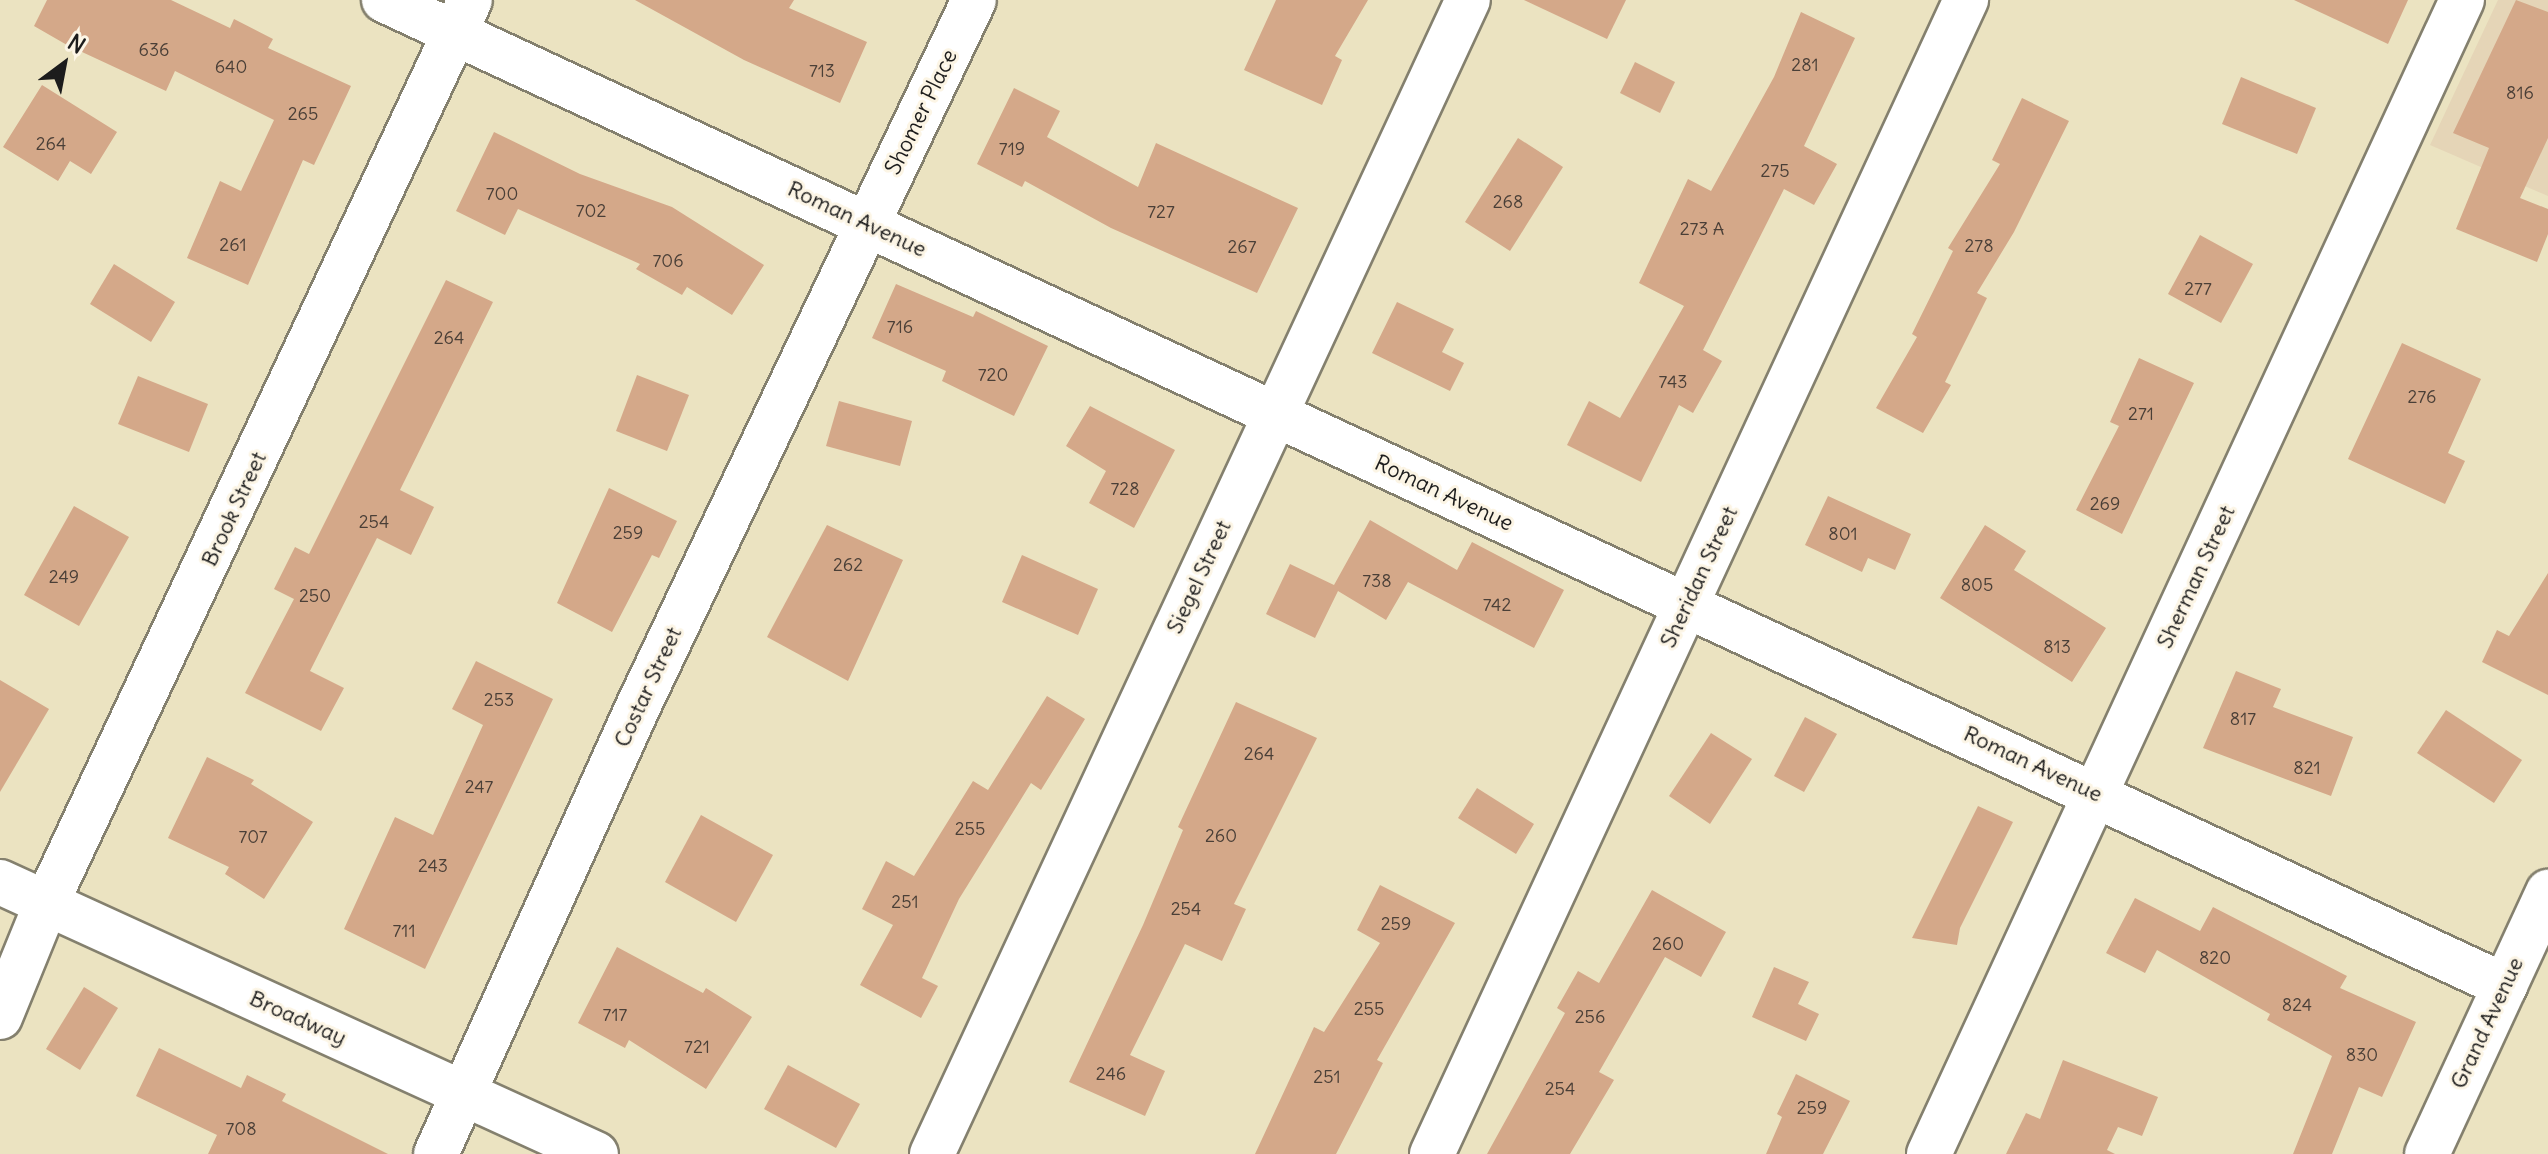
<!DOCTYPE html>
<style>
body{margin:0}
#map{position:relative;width:2548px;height:1154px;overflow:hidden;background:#ebe3c1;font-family:Delius,sans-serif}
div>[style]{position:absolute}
.built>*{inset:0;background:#e5d5b7}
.building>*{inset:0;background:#d4a889}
.roads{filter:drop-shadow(2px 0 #84806e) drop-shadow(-2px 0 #84806e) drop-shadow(0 2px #84806e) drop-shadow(0 -2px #84806e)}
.minor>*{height:44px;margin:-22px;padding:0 22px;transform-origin:22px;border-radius:22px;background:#fff}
span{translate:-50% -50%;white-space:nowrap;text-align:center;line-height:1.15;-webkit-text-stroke:6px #fcf5e5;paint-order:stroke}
.number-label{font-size:18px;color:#4a3f37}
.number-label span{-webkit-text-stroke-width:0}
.street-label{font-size:22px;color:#1c1c1c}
.north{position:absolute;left:24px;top:24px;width:80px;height:80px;-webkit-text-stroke:6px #fcf5e5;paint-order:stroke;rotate:32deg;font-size:22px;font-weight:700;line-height:32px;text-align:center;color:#1c1c1c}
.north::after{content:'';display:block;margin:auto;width:28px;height:36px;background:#1c1c1c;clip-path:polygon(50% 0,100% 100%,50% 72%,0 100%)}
</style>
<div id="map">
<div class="built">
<div style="clip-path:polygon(2498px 0,2548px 0,2548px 196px,2430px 145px)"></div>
</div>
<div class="building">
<div style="clip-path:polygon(47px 0,171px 0,230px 28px,234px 19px,273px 39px,268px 48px,351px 86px,314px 165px,303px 160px,248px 285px,187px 258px,220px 181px,241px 191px,274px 120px,175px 71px,166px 91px,67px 45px,34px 26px)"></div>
<div style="clip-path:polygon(635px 0,794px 0,789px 8px,867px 42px,840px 103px,744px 60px)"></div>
<div style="clip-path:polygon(1276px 0,1368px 0,1335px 56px,1342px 60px,1322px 105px,1244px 70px)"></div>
<div style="clip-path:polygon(1524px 0,1626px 0,1607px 39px)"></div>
<div style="clip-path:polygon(2294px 0,2408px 0,2388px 44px)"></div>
<div style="clip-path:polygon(2516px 0,2548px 12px,2548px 138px,2520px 198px,2548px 209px,2548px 234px,2537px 262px,2456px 229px,2489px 148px,2453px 133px)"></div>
<div style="clip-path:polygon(1801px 12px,1855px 38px,1804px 146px,1837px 164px,1814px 205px,1784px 189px,1703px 350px,1722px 361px,1693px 413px,1679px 405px,1641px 482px,1567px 445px,1589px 401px,1620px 418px,1684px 306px,1639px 283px,1688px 179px,1711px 191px,1774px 77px)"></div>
<div style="clip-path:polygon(1635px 62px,1675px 82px,1660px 113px,1620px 93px)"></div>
<div style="clip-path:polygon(2241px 77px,2316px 108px,2297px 154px,2222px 124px)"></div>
<div style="clip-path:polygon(42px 85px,117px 132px,91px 174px,70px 161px,58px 181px,3px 147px)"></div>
<div style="clip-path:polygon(1014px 88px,1060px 111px,1047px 137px,1138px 187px,1156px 143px,1298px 208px,1257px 293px,1111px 228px,1025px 181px,1022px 187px,977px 164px)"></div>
<div style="clip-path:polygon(2022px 98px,2069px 121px,2014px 232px,1977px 293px,1987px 298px,1945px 382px,1951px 385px,1923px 433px,1876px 408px,1917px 337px,1912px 334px,1953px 251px,1948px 248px,2000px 164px,1992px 160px)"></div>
<div style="clip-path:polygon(494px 132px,580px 174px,672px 207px,764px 265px,732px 315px,687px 287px,682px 295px,636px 269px,640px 264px,518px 209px,505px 235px,456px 211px)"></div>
<div style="clip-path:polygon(1518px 138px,1563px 167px,1510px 251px,1465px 222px)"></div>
<div style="clip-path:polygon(2200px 235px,2253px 264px,2221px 323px,2168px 294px)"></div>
<div style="clip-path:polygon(114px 264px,175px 302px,151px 342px,90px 304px)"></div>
<div style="clip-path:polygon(446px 280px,493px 302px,400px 490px,434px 507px,411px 555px,377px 538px,310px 671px,344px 688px,321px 731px,245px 693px,294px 599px,274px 589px,295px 547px,309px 554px)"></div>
<div style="clip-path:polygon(896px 284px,973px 317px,976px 311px,1048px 346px,1014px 416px,942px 381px,946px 371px,872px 338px)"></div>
<div style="clip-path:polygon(1397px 302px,1454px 329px,1442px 352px,1464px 363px,1450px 391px,1372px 353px)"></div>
<div style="clip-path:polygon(2402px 343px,2481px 379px,2448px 453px,2465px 461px,2445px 504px,2348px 459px)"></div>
<div style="clip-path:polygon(2139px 358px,2194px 383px,2122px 534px,2076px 510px,2119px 426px,2110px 422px)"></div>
<div style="clip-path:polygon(637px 375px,689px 395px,667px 451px,616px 431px)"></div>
<div style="clip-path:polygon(138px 376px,208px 404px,189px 452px,118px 424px)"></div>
<div style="clip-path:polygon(839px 401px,912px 421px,900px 466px,826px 446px)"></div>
<div style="clip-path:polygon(1090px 406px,1175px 450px,1134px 528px,1089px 503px,1106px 471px,1066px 446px)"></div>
<div style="clip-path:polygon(609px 488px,677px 521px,659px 558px,652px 555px,612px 632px,557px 603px)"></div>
<div style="clip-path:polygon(1828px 496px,1911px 534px,1895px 570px,1868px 558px,1862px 572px,1805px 545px)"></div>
<div style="clip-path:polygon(74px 506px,129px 537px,79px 626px,24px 595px)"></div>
<div style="clip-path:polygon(1370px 520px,1457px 570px,1472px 542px,1564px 590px,1534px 648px,1408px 582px,1386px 620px,1338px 591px,1315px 638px,1266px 614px,1290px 564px,1334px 585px)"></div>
<div style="clip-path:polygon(827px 525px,903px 560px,848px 681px,767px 637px)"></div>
<div style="clip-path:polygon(1985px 525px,2026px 551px,2014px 570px,2106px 628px,2072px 682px,1940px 598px)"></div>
<div style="clip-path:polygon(1022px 555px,1098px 589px,1078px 635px,1002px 602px)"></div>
<div style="clip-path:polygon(2548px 573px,2548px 695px,2482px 662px,2497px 630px,2509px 636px)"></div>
<div style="clip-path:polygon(476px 661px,553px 699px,425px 969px,344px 929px,395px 817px,433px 835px,483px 725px,452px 709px)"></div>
<div style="clip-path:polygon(2236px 671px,2281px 689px,2273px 707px,2353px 737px,2331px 796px,2203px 748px)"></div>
<div style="clip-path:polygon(0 680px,49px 709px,0 792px)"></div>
<div style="clip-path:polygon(1047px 696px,1085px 719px,1041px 790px,1031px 783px,959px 899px,922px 978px,938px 986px,921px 1018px,860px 985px,893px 925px,862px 909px,886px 861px,914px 876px,973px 781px,988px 790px)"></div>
<div style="clip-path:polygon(1236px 702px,1317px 738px,1234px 904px,1246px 909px,1222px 961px,1185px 944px,1130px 1055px,1165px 1071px,1145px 1116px,1069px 1082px,1143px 925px,1183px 830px,1178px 827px)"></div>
<div style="clip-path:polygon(2446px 710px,2522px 760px,2494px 803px,2417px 753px)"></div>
<div style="clip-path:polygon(1805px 717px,1837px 734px,1804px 792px,1774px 776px)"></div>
<div style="clip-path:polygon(1711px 733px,1752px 759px,1710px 824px,1669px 796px)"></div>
<div style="clip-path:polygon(207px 757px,254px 780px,251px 784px,313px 822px,264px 899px,225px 874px,229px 867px,168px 838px)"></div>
<div style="clip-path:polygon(1477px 788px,1534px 824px,1516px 854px,1458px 818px)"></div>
<div style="clip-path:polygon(1978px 806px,2013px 822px,1960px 928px,1957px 945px,1912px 938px)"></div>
<div style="clip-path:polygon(701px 815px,773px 855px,736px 922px,665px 882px)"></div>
<div style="clip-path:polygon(1380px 885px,1455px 923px,1377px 1060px,1383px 1063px,1336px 1154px,1255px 1154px,1314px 1027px,1324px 1032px,1380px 943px,1357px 930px)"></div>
<div style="clip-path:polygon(1652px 890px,1726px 932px,1701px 977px,1665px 957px,1599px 1072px,1614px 1080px,1570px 1154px,1487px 1154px,1565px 1013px,1557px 1008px,1578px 971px,1599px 983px)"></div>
<div style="clip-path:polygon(2135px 898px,2200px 931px,2213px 907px,2347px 976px,2340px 988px,2416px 1022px,2382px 1097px,2359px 1087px,2332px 1154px,2293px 1154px,2332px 1056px,2267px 1020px,2270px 1014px,2157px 950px,2145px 973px,2106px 953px)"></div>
<div style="clip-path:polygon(617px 947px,703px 993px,706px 988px,752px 1017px,706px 1089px,629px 1040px,625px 1048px,578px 1023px)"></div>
<div style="clip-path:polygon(1774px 967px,1809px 982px,1798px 1004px,1819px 1014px,1806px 1041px,1752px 1017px)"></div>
<div style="clip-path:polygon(84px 987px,118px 1008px,80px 1070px,46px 1049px)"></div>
<div style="clip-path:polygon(159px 1048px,241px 1088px,247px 1075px,286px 1094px,282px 1101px,388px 1154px,208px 1154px,217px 1135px,136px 1096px)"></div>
<div style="clip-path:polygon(2063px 1060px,2158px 1097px,2142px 1136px,2118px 1127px,2107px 1150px,2115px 1154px,2006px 1154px,2026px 1113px,2040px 1119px)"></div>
<div style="clip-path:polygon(788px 1065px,860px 1104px,836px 1148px,764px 1109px)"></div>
<div style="clip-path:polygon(1796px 1074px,1850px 1101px,1823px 1154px,1766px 1154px,1782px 1117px,1777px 1114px)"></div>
</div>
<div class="roads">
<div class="minor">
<div style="left:384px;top:0;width:2339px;rotate:24.93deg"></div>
<div style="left:0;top:882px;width:655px;rotate:24.53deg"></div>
<div style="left:0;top:1017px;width:122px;rotate:-67.8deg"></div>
<div style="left:46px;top:904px;width:998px;rotate:-64.87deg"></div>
<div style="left:436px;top:1154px;width:484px;rotate:-65.7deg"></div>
<div style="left:635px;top:713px;width:789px;rotate:-64.57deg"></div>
<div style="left:932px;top:1154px;width:1272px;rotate:-65.09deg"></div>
<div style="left:1432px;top:1154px;width:1272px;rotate:-65.17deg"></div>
<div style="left:1929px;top:1154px;width:1271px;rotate:-65.21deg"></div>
<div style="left:2427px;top:1154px;width:289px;rotate:-65.2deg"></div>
</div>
</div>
<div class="number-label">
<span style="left:154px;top:50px">636</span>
<span style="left:1805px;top:65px">281</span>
<span style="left:231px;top:67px">640</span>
<span style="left:822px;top:71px">713</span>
<span style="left:2520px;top:93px">816</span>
<span style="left:303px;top:114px">265</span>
<span style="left:51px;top:144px">264</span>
<span style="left:1012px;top:149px">719</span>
<span style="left:1775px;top:171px">275</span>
<span style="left:502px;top:194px">700</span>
<span style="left:1508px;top:202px">268</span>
<span style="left:591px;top:211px">702</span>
<span style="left:1161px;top:212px">727</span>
<span style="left:1702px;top:229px">273 A</span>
<span style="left:233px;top:245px">261</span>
<span style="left:1979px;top:246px">278</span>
<span style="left:1242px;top:247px">267</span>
<span style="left:668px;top:261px">706</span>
<span style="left:2198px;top:289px">277</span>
<span style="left:900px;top:327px">716</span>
<span style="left:449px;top:338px">264</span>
<span style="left:993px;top:375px">720</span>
<span style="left:1673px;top:382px">743</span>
<span style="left:2422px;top:397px">276</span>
<span style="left:2141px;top:414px">271</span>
<span style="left:1125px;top:489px">728</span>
<span style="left:2105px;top:504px">269</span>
<span style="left:374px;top:522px">254</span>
<span style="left:628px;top:533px">259</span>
<span style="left:1843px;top:534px">801</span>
<span style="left:848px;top:565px">262</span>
<span style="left:64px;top:577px">249</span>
<span style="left:1377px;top:581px">738</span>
<span style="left:1977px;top:585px">805</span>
<span style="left:315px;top:596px">250</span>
<span style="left:1497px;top:605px">742</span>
<span style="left:2057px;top:647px">813</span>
<span style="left:499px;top:700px">253</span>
<span style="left:2243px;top:719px">817</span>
<span style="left:1259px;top:754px">264</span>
<span style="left:2307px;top:768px">821</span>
<span style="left:479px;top:787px">247</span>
<span style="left:970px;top:829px">255</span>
<span style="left:1221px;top:836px">260</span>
<span style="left:253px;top:837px">707</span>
<span style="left:433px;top:866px">243</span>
<span style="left:905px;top:902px">251</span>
<span style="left:1186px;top:909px">254</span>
<span style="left:1396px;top:924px">259</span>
<span style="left:404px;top:931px">711</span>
<span style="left:1668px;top:944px">260</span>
<span style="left:2215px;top:958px">820</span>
<span style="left:2297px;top:1005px">824</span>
<span style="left:1369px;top:1009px">255</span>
<span style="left:615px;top:1015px">717</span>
<span style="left:1590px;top:1017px">256</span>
<span style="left:697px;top:1047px">721</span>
<span style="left:2362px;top:1055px">830</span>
<span style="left:1111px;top:1074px">246</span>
<span style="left:1327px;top:1077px">251</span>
<span style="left:1560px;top:1089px">254</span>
<span style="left:1812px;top:1108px">259</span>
<span style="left:241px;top:1129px">708</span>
</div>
<div class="street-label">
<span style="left:921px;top:112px;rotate:-64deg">Shomer Place</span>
<span style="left:857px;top:219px;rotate:25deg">Roman Avenue</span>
<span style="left:1444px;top:493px;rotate:25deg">Roman Avenue</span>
<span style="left:234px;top:509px;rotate:-65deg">Brook Street</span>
<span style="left:1199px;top:577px;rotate:-65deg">Siegel Street</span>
<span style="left:1699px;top:577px;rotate:-65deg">Sheridan Street</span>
<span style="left:2196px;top:577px;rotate:-65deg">Sherman Street</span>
<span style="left:648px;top:687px;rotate:-65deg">Costar Street</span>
<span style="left:2033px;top:764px;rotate:25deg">Roman Avenue</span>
<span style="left:298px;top:1018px;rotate:24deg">Broadway</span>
<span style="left:2487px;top:1023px;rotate:-65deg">Grand Avenue</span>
</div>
<div class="north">N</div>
</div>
